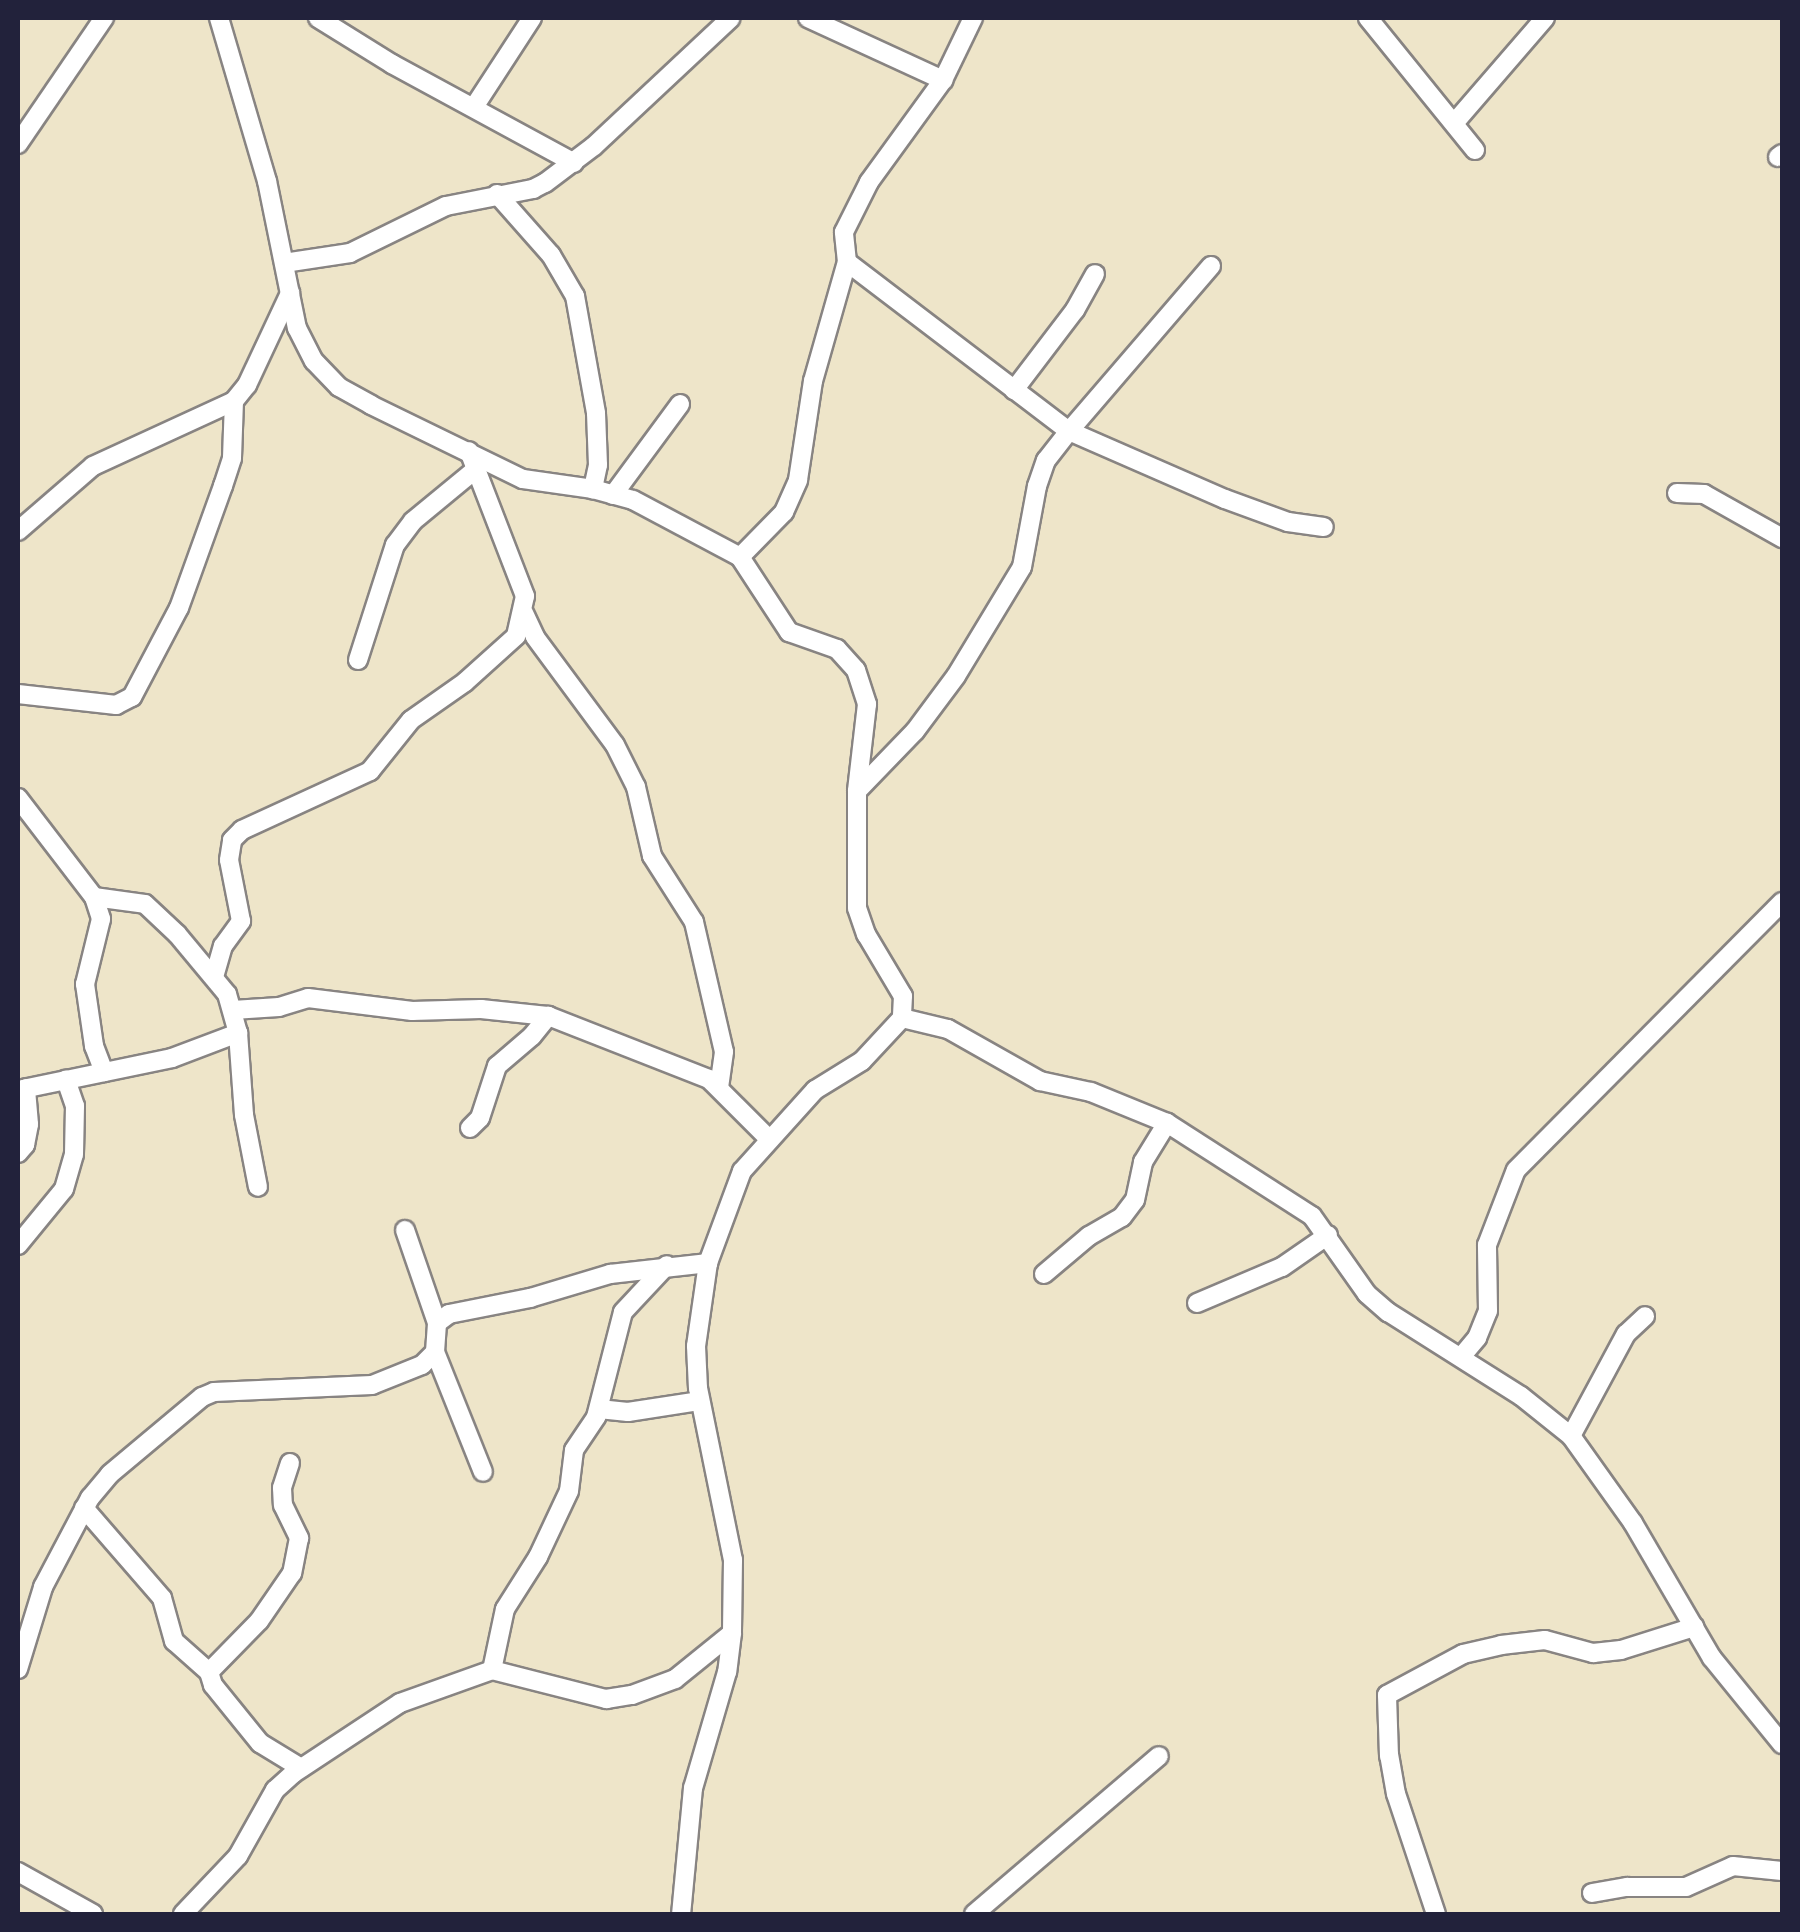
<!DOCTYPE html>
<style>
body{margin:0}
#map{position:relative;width:1800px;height:1932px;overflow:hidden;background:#eee5c9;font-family:Caveat,sans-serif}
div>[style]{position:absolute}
.roads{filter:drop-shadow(2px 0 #888482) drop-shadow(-2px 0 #888482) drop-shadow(0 2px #888482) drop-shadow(0 -2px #888482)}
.minor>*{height:18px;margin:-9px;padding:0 9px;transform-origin:9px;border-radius:9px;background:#fff}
span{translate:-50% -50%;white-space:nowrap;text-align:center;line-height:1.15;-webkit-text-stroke:10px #fff;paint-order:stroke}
.frame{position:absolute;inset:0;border:20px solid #22223b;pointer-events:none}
</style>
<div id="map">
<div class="roads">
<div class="minor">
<div style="left:219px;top:18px;width:170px;rotate:73.6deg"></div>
<div style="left:267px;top:181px;width:150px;rotate:78.5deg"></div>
<div style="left:297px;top:328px;width:37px;rotate:63deg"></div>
<div style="left:314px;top:361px;width:36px;rotate:46deg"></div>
<div style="left:339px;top:387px;width:37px;rotate:29deg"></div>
<div style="left:371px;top:405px;width:169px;rotate:26deg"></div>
<div style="left:523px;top:479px;width:71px;rotate:8.1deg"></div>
<div style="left:593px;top:489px;width:41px;rotate:15.4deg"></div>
<div style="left:633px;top:500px;width:121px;rotate:28deg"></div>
<div style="left:740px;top:557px;width:90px;rotate:56.8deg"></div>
<div style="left:789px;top:632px;width:51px;rotate:19.5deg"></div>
<div style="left:837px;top:649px;width:28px;rotate:48deg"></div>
<div style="left:856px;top:670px;width:36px;rotate:72deg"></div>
<div style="left:867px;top:704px;width:88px;rotate:96.6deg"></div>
<div style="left:857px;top:791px;width:117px;rotate:90deg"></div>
<div style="left:857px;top:908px;width:28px;rotate:71deg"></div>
<div style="left:866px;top:934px;width:72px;rotate:59.2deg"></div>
<div style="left:903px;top:996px;width:22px;rotate:93deg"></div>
<div style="left:902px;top:1018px;width:59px;rotate:132.9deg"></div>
<div style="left:862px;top:1061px;width:55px;rotate:148.3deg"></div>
<div style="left:815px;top:1090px;width:109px;rotate:132deg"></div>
<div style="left:742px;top:1171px;width:98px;rotate:110.3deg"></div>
<div style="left:708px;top:1263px;width:84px;rotate:98.2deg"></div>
<div style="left:696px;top:1346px;width:42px;rotate:87.3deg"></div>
<div style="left:698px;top:1388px;width:176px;rotate:78.5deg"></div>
<div style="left:733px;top:1560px;width:73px;rotate:90.8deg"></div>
<div style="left:732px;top:1633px;width:39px;rotate:97deg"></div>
<div style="left:727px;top:1672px;width:121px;rotate:106.3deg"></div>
<div style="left:693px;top:1788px;width:127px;rotate:95.4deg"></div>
<div style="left:318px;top:18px;width:87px;rotate:31.9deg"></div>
<div style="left:392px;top:64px;width:207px;rotate:28.5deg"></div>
<div style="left:808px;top:18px;width:149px;rotate:24.7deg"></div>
<div style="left:1368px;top:18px;width:170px;rotate:51deg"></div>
<div style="left:474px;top:107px;width:106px;rotate:-56.9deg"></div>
<div style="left:1456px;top:121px;width:136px;rotate:-49.2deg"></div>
<div style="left:18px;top:144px;width:153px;rotate:-55.7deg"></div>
<div style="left:1778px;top:157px;width:5px;rotate:-37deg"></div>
<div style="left:497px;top:194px;width:81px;rotate:48.5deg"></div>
<div style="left:551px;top:255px;width:48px;rotate:59.7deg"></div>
<div style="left:575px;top:296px;width:119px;rotate:79.8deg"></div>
<div style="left:596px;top:413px;width:52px;rotate:87.8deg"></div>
<div style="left:598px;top:465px;width:25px;rotate:102deg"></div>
<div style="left:847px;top:262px;width:279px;rotate:37.3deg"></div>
<div style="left:1069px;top:431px;width:37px;rotate:128deg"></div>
<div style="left:1046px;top:460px;width:28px;rotate:109deg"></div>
<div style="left:1037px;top:486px;width:82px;rotate:100.5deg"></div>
<div style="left:1022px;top:567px;width:127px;rotate:121.2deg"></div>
<div style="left:956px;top:676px;width:69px;rotate:126.7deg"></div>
<div style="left:915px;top:731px;width:83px;rotate:134deg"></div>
<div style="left:284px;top:263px;width:67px;rotate:-8.6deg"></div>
<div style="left:350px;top:253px;width:107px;rotate:-26.1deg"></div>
<div style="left:446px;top:206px;width:89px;rotate:-11.1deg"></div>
<div style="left:533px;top:189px;width:13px;rotate:-27deg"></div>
<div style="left:545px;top:183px;width:61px;rotate:-37.1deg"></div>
<div style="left:594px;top:146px;width:187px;rotate:-43.1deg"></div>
<div style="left:1211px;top:266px;width:218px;rotate:130.7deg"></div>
<div style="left:1069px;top:431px;width:170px;rotate:23.6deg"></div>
<div style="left:1225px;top:499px;width:67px;rotate:20.1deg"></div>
<div style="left:1288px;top:522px;width:36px;rotate:8deg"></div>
<div style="left:1014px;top:390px;width:101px;rotate:-52.7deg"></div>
<div style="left:1075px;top:310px;width:41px;rotate:-60.9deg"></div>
<div style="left:1677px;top:493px;width:27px;rotate:2deg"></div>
<div style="left:1704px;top:494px;width:90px;rotate:29.4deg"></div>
<div style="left:613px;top:495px;width:113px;rotate:-53.6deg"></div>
<div style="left:18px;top:531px;width:99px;rotate:-40.9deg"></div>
<div style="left:93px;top:466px;width:155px;rotate:-24.7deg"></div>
<div style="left:234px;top:401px;width:21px;rotate:-51deg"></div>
<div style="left:247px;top:385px;width:102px;rotate:-64.9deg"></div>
<div style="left:740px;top:557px;width:63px;rotate:-45.6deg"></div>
<div style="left:784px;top:512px;width:35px;rotate:-66deg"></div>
<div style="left:798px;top:480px;width:100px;rotate:-81.4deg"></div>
<div style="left:813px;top:381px;width:124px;rotate:-74.1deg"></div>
<div style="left:847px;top:262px;width:30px;rotate:-96deg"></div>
<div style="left:844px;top:232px;width:56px;rotate:-63.4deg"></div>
<div style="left:869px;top:182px;width:126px;rotate:-54deg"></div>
<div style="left:943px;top:80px;width:69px;rotate:-64.2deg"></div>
<div style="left:524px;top:613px;width:26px;rotate:65deg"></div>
<div style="left:535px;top:637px;width:134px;rotate:53.5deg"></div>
<div style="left:615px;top:745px;width:47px;rotate:63.4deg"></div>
<div style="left:636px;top:787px;width:71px;rotate:76.9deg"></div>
<div style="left:652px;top:856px;width:78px;rotate:57.5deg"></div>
<div style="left:694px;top:922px;width:133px;rotate:77deg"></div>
<div style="left:724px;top:1052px;width:35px;rotate:98deg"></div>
<div style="left:358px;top:660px;width:121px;rotate:-72.2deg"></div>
<div style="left:395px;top:545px;width:30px;rotate:-53deg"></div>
<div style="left:413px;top:521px;width:82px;rotate:-39.5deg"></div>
<div style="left:18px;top:694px;width:99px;rotate:6.4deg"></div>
<div style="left:116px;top:705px;width:18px;rotate:-27deg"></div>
<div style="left:132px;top:697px;width:101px;rotate:-62.2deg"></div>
<div style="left:179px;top:608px;width:130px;rotate:-70.2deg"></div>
<div style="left:223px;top:486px;width:29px;rotate:-72deg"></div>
<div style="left:232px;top:458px;width:57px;rotate:-88deg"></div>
<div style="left:18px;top:798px;width:125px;rotate:52.5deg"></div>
<div style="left:94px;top:897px;width:23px;rotate:72deg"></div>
<div style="left:101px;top:919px;width:67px;rotate:103.8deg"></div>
<div style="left:85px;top:984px;width:63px;rotate:81.7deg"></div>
<div style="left:94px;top:1046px;width:28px;rotate:69deg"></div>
<div style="left:94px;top:897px;width:51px;rotate:7.8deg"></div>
<div style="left:145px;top:904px;width:44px;rotate:43.2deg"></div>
<div style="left:177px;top:934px;width:78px;rotate:50.2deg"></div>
<div style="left:227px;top:994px;width:41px;rotate:74.2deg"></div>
<div style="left:238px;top:1033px;width:82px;rotate:85.8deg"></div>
<div style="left:244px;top:1115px;width:73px;rotate:79deg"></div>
<div style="left:214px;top:977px;width:32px;rotate:-74deg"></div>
<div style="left:223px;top:946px;width:31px;rotate:-54deg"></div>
<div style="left:241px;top:921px;width:62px;rotate:-101.1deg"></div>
<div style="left:229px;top:860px;width:20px;rotate:-81deg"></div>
<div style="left:232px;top:840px;width:14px;rotate:-45deg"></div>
<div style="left:242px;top:830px;width:141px;rotate:-24.7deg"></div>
<div style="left:370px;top:771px;width:65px;rotate:-51.2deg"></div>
<div style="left:411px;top:720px;width:66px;rotate:-35.1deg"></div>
<div style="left:465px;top:682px;width:69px;rotate:-42deg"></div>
<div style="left:516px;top:636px;width:41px;rotate:-77.3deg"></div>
<div style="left:525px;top:596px;width:155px;rotate:-111.1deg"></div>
<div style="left:233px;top:1010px;width:46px;rotate:-3.7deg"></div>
<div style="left:279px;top:1007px;width:30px;rotate:-17deg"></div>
<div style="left:308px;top:998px;width:105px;rotate:7.1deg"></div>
<div style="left:412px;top:1011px;width:69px;rotate:-1.7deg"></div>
<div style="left:481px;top:1009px;width:67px;rotate:6deg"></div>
<div style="left:548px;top:1016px;width:173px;rotate:21.4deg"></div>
<div style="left:709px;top:1079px;width:85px;rotate:45deg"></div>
<div style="left:902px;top:1018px;width:47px;rotate:13.4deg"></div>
<div style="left:948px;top:1029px;width:106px;rotate:29.5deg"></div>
<div style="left:1040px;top:1081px;width:52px;rotate:12.2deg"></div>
<div style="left:1091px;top:1092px;width:82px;rotate:22.2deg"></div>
<div style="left:1167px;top:1123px;width:172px;rotate:32.7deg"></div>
<div style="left:1312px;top:1216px;width:95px;rotate:54.8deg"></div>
<div style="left:1367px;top:1294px;width:28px;rotate:41deg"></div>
<div style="left:1388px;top:1312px;width:157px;rotate:32.3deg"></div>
<div style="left:1521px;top:1396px;width:64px;rotate:38.7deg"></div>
<div style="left:1571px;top:1436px;width:107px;rotate:54.5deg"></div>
<div style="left:1633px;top:1523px;width:156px;rotate:59.7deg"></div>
<div style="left:1712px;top:1658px;width:111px;rotate:50.9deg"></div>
<div style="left:18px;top:1090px;width:157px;rotate:-11.7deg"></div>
<div style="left:172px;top:1058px;width:71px;rotate:-20.7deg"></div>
<div style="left:470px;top:1128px;width:14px;rotate:-45deg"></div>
<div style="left:480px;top:1118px;width:55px;rotate:-71.9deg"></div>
<div style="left:497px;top:1066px;width:46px;rotate:-40.6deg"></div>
<div style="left:532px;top:1036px;width:26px;rotate:-51deg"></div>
<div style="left:18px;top:1153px;width:11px;rotate:-49deg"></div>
<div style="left:25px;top:1145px;width:21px;rotate:-79deg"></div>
<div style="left:29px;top:1124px;width:36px;rotate:-95deg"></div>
<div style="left:405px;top:1230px;width:98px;rotate:71deg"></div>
<div style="left:18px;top:1245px;width:72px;rotate:-50.6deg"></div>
<div style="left:64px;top:1189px;width:36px;rotate:-74deg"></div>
<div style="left:74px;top:1154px;width:48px;rotate:-88.8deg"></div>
<div style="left:75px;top:1106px;width:28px;rotate:-109deg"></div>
<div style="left:1044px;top:1274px;width:59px;rotate:-40.2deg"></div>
<div style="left:1089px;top:1236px;width:38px;rotate:-30deg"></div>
<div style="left:1122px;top:1217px;width:21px;rotate:-53deg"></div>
<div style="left:1135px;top:1200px;width:39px;rotate:-78deg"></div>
<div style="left:1143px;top:1162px;width:46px;rotate:-58.4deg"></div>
<div style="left:1197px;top:1303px;width:92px;rotate:-23deg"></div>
<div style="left:1282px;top:1267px;width:56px;rotate:-34.8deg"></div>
<div style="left:435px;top:1352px;width:129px;rotate:68.2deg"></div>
<div style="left:1461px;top:1357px;width:25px;rotate:-50deg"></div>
<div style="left:1477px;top:1338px;width:29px;rotate:-68deg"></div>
<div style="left:1488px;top:1311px;width:66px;rotate:-90.9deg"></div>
<div style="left:1487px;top:1245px;width:80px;rotate:-68.9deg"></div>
<div style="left:1516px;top:1170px;width:378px;rotate:-45.2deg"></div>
<div style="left:599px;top:1409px;width:29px;rotate:6deg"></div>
<div style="left:628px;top:1412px;width:73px;rotate:-8.7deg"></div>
<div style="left:1571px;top:1436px;width:116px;rotate:-61.7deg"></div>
<div style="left:1626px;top:1334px;width:26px;rotate:-43deg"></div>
<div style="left:290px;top:1463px;width:26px;rotate:108deg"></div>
<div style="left:282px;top:1488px;width:17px;rotate:87deg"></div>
<div style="left:283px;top:1505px;width:37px;rotate:64deg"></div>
<div style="left:299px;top:1538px;width:36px;rotate:101deg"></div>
<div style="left:292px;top:1573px;width:58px;rotate:124.5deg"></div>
<div style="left:259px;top:1621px;width:71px;rotate:134.4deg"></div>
<div style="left:209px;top:1672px;width:14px;rotate:73deg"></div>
<div style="left:213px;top:1685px;width:75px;rotate:51deg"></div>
<div style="left:260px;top:1743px;width:48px;rotate:31.4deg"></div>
<div style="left:84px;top:1508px;width:119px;rotate:49.1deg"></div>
<div style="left:162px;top:1598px;width:45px;rotate:74.4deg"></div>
<div style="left:174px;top:1641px;width:47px;rotate:41.5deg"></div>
<div style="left:18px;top:1669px;width:86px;rotate:-73deg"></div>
<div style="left:43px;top:1587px;width:101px;rotate:-62.2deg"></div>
<div style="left:90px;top:1498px;width:31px;rotate:-50deg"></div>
<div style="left:110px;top:1474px;width:120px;rotate:-39.9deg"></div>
<div style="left:202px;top:1397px;width:13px;rotate:-23deg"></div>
<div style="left:214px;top:1392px;width:158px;rotate:-2.5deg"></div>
<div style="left:372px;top:1385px;width:54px;rotate:-21.8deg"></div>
<div style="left:422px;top:1365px;width:18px;rotate:-45deg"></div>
<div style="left:435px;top:1352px;width:29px;rotate:-86deg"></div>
<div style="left:437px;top:1323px;width:15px;rotate:-37deg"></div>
<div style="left:449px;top:1314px;width:83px;rotate:-11.2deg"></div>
<div style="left:530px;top:1298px;width:84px;rotate:-16.7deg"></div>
<div style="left:610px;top:1274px;width:99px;rotate:-6.4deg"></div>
<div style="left:492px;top:1670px;width:62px;rotate:-78deg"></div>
<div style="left:505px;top:1609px;width:62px;rotate:-57.6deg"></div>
<div style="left:538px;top:1557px;width:73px;rotate:-64.8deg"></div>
<div style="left:569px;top:1491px;width:41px;rotate:-83deg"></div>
<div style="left:574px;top:1450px;width:40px;rotate:-56deg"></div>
<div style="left:596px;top:1417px;width:108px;rotate:-75.6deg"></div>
<div style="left:623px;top:1312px;width:64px;rotate:-46.9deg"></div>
<div style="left:18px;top:1872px;width:86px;rotate:29.2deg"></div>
<div style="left:1592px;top:1893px;width:36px;rotate:-10deg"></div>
<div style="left:1627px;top:1887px;width:59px"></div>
<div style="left:1686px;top:1887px;width:51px;rotate:-24.1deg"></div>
<div style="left:1733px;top:1866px;width:49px;rotate:5.8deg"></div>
<div style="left:183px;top:1914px;width:80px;rotate:-46.5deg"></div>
<div style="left:238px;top:1856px;width:76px;rotate:-60.7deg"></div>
<div style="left:275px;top:1790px;width:25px;rotate:-42deg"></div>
<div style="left:294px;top:1773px;width:127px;rotate:-33.4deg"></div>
<div style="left:400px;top:1703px;width:98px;rotate:-19.7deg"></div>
<div style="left:492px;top:1670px;width:118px;rotate:14.3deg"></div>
<div style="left:606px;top:1699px;width:26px;rotate:-9deg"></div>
<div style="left:632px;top:1695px;width:46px;rotate:-20.4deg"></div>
<div style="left:675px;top:1679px;width:73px;rotate:-38.9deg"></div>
<div style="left:974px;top:1914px;width:243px;rotate:-40.5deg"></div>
<div style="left:1436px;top:1914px;width:126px;rotate:-108.4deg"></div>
<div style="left:1396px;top:1794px;width:39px;rotate:-100deg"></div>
<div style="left:1389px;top:1756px;width:61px;rotate:-91.9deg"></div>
<div style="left:1387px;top:1695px;width:86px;rotate:-28.3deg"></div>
<div style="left:1463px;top:1654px;width:39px;rotate:-13deg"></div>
<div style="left:1501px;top:1645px;width:44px;rotate:-6.5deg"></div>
<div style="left:1545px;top:1640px;width:50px;rotate:15.2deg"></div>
<div style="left:1593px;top:1653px;width:28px;rotate:-6deg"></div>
<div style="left:1621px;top:1650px;width:77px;rotate:-17.5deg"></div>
</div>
</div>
<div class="frame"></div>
</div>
